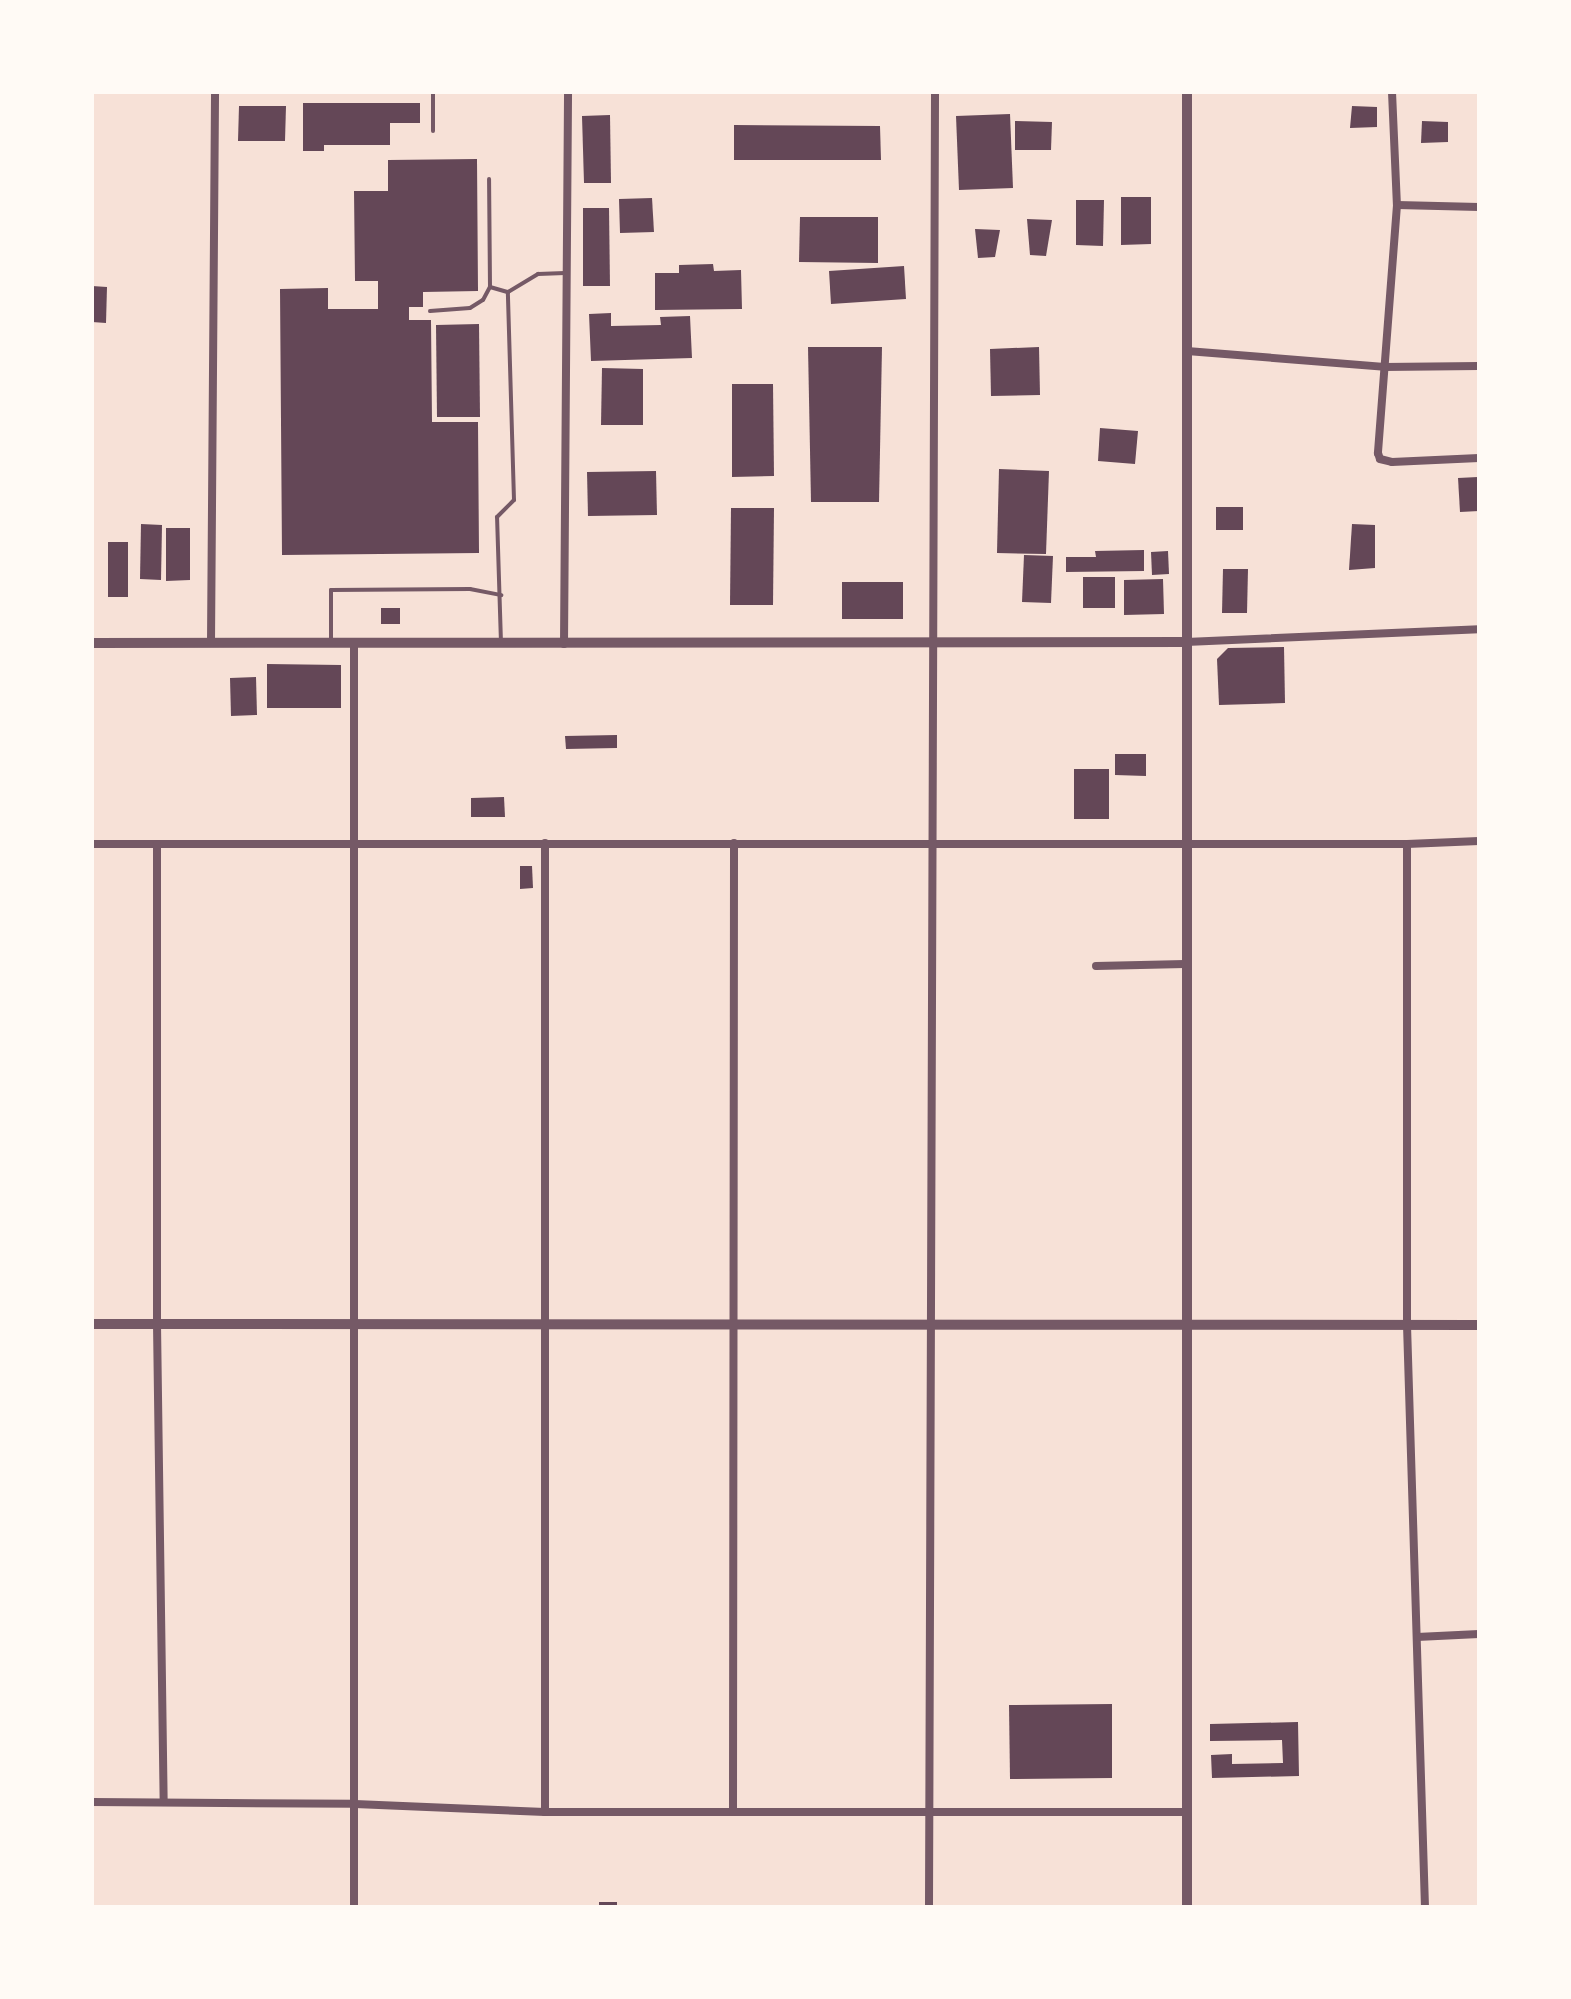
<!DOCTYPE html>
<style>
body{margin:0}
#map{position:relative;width:1571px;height:1999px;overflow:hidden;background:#f7e1d7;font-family:"Roboto Condensed",sans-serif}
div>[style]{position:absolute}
.building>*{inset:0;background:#644757}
.path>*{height:3px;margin:-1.5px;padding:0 1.5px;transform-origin:1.5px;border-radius:1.5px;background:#4a2c40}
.service>*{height:4px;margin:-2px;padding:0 2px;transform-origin:2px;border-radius:2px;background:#755966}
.minor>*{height:8px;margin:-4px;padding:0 4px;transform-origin:4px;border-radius:4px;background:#755966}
.tertiary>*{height:10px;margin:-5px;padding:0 5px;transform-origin:5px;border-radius:5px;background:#755966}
span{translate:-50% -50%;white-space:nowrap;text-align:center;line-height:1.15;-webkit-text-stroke:7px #fffaf5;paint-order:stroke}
.frame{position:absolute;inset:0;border:94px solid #fffaf5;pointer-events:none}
</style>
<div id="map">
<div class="building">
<div style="clip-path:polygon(303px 103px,420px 103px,420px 123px,390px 123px,390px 145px,324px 145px,324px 151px,303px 151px)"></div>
<div style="clip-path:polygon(239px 106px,286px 106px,285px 141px,238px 141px)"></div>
<div style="clip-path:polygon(1352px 106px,1377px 107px,1377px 127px,1350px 128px)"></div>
<div style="clip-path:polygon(1010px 114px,1013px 188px,959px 190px,956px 116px)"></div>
<div style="clip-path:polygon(610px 115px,611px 183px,584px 183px,582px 116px)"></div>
<div style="clip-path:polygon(1015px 121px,1052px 122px,1051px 150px,1015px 150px)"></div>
<div style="clip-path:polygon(1422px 121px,1448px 122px,1448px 142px,1421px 143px)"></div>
<div style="clip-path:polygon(734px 125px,880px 126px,881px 160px,734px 160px)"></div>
<div style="clip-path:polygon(477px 159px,478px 291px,423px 292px,423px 307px,409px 307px,409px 320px,431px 320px,432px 422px,478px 422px,479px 553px,282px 555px,280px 289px,328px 288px,328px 309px,378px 309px,378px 281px,355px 281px,354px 191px,388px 191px,388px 160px)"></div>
<div style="clip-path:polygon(1121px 197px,1151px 197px,1151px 244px,1121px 245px)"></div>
<div style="clip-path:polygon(652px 198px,654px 232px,620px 233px,619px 199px)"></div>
<div style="clip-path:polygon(1076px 200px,1104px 200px,1103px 246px,1076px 245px)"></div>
<div style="clip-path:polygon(583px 208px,609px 208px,610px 286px,583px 286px)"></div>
<div style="clip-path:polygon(800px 217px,878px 217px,878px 263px,799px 262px)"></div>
<div style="clip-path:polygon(1027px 219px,1052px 220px,1046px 256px,1030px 255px)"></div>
<div style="clip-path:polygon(975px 229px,1000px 230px,995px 257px,978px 258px)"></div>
<div style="clip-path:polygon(713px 264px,714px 271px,741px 270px,742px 309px,655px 310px,655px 273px,679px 273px,679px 265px)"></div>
<div style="clip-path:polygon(904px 266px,906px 299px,831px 304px,829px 271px)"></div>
<div style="clip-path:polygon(92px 286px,107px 287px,106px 323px,92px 322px)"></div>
<div style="clip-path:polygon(611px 313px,611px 326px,661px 325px,660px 317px,690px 316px,692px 358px,591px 361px,589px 314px)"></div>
<div style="clip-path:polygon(479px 324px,480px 417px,437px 417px,436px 325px)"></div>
<div style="clip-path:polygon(808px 347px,882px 347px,879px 502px,811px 502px)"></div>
<div style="clip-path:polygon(1039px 347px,1040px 395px,991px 396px,990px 349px)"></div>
<div style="clip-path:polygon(602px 368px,643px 369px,643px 425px,601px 425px)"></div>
<div style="clip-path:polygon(732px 384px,773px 384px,774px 476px,732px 477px)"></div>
<div style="clip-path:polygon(1100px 428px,1138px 431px,1135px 464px,1098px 461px)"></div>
<div style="clip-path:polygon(999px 469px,1049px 471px,1046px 554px,997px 553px)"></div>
<div style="clip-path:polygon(656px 471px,657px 515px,588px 516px,587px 472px)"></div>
<div style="clip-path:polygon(1478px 477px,1479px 511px,1460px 512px,1458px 478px)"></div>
<div style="clip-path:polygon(1216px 507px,1243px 507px,1243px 530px,1216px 530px)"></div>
<div style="clip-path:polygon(731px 508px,774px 508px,773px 605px,730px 605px)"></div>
<div style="clip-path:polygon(141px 524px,162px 525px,161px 580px,140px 579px)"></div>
<div style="clip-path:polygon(1352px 524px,1375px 525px,1375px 568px,1349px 570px)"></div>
<div style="clip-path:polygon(166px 528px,190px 528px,190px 580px,166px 581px)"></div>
<div style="clip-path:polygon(108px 542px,128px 542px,128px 597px,108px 597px)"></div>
<div style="clip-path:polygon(1144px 550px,1144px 571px,1066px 572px,1066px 557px,1096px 557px,1095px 551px)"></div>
<div style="clip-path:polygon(1168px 551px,1169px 574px,1152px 575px,1151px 552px)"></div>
<div style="clip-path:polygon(1024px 555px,1053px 556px,1051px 603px,1022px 602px)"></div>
<div style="clip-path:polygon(1223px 569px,1248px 569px,1247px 613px,1222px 613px)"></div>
<div style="clip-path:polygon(1083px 577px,1115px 577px,1115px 608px,1083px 608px)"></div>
<div style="clip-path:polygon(1163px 579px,1164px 614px,1124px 615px,1124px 580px)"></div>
<div style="clip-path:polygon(842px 582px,903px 582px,903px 619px,842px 619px)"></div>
<div style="clip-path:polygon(381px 608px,400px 608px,400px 624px,381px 624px)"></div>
<div style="clip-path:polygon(1284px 647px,1285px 703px,1219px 705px,1217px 659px,1228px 648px)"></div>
<div style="clip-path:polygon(267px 664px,341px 665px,341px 708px,267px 708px)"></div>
<div style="clip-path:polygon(256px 677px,257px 715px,231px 716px,230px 678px)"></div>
<div style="clip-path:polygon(617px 735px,617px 748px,566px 749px,565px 736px)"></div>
<div style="clip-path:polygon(1115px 754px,1146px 754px,1146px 776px,1115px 775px)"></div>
<div style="clip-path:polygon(1074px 769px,1109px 769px,1109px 819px,1074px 819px)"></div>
<div style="clip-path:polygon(504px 797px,505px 817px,471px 817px,471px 798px)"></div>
<div style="clip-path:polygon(520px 866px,532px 866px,533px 888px,520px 889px)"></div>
<div style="clip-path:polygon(1112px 1704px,1112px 1778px,1010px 1779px,1009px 1705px)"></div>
<div style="clip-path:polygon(1298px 1722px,1299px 1776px,1212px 1778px,1211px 1755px,1232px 1754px,1232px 1764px,1283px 1763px,1282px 1740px,1210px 1741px,1210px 1724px)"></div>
<div style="clip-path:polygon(599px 1902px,617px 1902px,617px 1907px,599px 1907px)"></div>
</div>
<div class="path">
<div style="left:620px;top:1906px;width:1px;rotate:90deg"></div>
</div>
<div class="service">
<div style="left:433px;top:131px;width:39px;rotate:-90deg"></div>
<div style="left:490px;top:287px;width:19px;rotate:16deg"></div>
<div style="left:508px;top:292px;width:35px;rotate:-31deg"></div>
<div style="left:538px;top:274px;width:27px;rotate:-2deg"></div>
<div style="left:430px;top:311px;width:40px;rotate:-4.3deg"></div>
<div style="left:470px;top:308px;width:15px;rotate:-32deg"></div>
<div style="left:483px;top:300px;width:15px;rotate:-62deg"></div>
<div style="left:490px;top:287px;width:108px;rotate:-90.5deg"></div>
<div style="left:331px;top:641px;width:51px;rotate:-90deg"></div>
<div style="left:331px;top:590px;width:139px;rotate:-0.4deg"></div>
<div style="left:470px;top:589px;width:32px;rotate:11deg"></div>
<div style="left:501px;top:643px;width:126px;rotate:-91.8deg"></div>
<div style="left:497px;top:517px;width:24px;rotate:-45deg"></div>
<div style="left:514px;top:500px;width:208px;rotate:-91.7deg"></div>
</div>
<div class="minor">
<div style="left:1392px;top:92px;width:113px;rotate:87.5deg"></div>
<div style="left:1397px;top:205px;width:249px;rotate:94.4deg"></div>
<div style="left:1378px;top:453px;width:6px;rotate:72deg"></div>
<div style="left:1380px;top:459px;width:12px;rotate:14deg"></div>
<div style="left:1392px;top:462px;width:87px;rotate:-2.6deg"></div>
<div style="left:1397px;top:205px;width:82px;rotate:1.4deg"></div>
<div style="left:1187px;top:351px;width:198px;rotate:4.6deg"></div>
<div style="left:1384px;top:367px;width:95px;rotate:-0.6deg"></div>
<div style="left:1186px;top:642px;width:293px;rotate:-2.5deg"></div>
<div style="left:211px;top:643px;width:551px;rotate:-89.58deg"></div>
<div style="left:564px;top:644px;width:552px;rotate:-89.58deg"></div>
<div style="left:92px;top:844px;width:1315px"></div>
<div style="left:1407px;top:844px;width:72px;rotate:-2.4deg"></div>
<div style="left:157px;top:844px;width:480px;rotate:90deg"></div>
<div style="left:157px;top:1324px;width:477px;rotate:89.2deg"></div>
<div style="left:1407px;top:844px;width:481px;rotate:90deg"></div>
<div style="left:1407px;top:1325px;width:582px;rotate:88.23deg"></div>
<div style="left:1096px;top:966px;width:89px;rotate:-1.3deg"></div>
<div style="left:1417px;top:1637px;width:62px;rotate:-2.8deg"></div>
<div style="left:92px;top:1802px;width:263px;rotate:0.4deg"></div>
<div style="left:355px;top:1804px;width:190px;rotate:2.4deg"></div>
<div style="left:545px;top:1812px;width:642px"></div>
<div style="left:545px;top:1812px;width:969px;rotate:-90deg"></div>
<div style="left:733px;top:1812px;width:969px;rotate:-89.94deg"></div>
<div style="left:354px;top:1907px;width:1263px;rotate:-90deg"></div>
<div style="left:929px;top:1907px;width:1815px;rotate:-89.81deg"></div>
</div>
<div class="tertiary">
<div style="left:92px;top:643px;width:1094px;rotate:-0.05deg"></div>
<div style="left:92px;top:1324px;width:1387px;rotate:0.04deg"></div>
<div style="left:1187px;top:1907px;width:1815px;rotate:-90deg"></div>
</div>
<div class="frame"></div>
</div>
